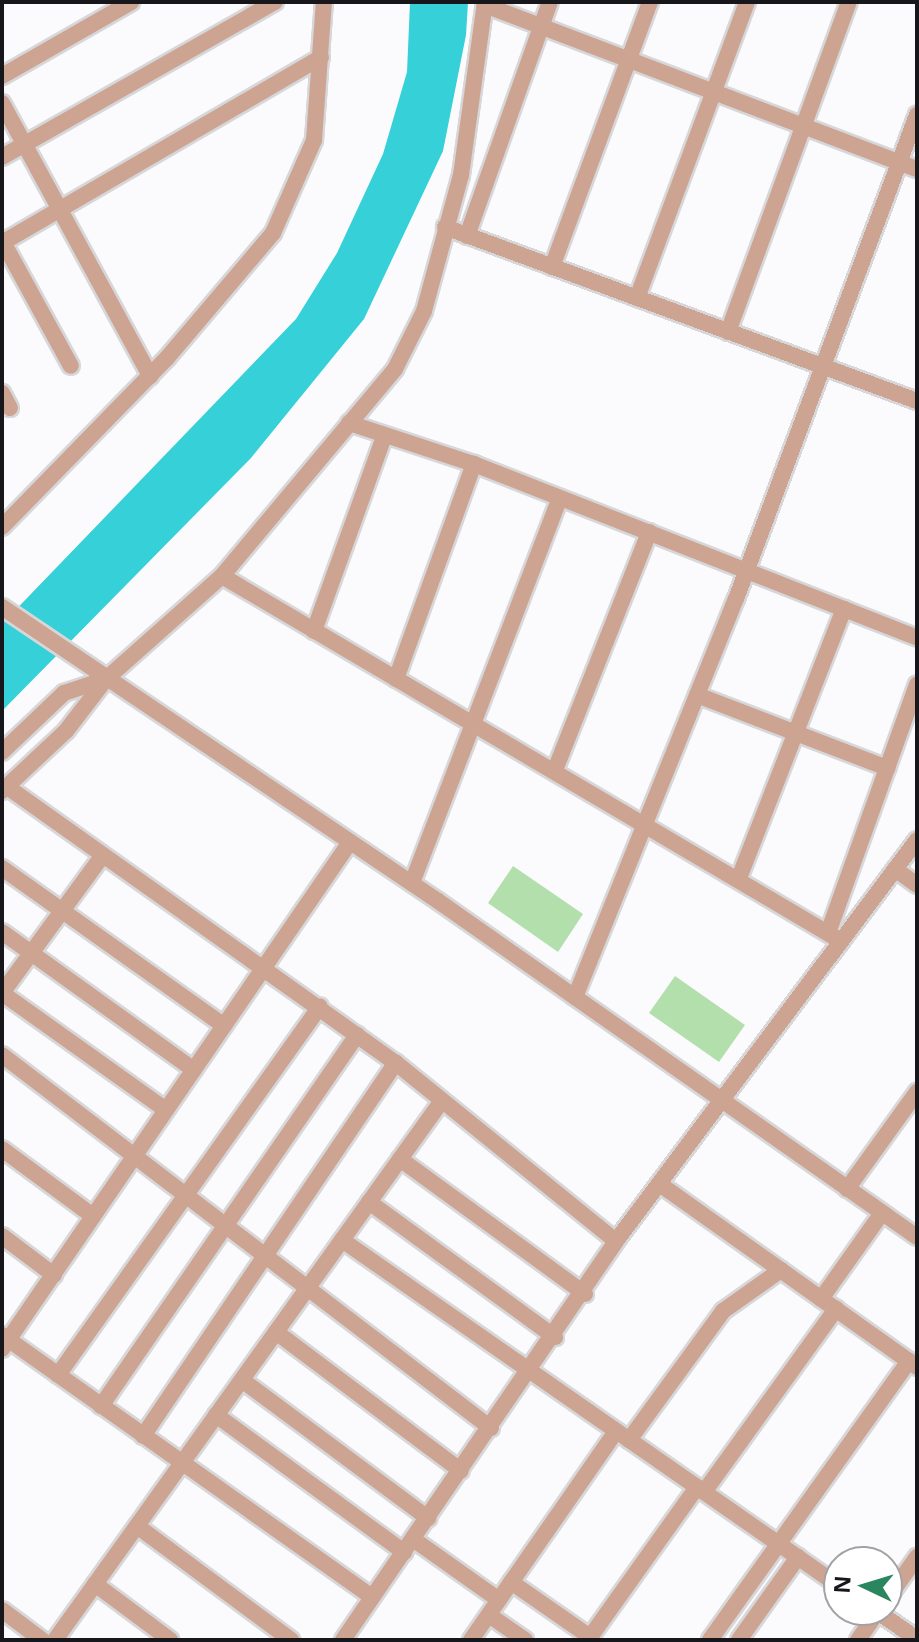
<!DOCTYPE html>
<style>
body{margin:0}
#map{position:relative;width:919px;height:1642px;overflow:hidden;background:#fbfbfe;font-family:"Open Sans",sans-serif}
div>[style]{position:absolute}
.green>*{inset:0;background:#b3dfac}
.water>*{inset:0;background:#36d0d8}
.roads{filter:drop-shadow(2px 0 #d7d7da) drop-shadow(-2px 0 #d7d7da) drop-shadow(0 2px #d7d7da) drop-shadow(0 -2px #d7d7da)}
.minor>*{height:16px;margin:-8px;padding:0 8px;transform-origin:8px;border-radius:8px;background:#cda491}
span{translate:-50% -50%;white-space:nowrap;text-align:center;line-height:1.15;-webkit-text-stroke:8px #fff;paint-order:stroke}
.frame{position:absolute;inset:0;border:4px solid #17171b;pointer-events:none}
.north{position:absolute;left:823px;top:1546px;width:80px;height:80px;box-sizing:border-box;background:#fff;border:2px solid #a2a2a4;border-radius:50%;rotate:274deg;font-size:22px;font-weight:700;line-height:32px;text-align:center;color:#17171b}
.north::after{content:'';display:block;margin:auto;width:28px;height:36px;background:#29865e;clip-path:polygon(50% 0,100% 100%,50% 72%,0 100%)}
</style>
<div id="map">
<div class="green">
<div style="clip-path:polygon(513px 866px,583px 914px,558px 952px,488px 903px)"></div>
<div style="clip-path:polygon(675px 976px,745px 1025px,719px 1062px,649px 1013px)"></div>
</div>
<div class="water">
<div style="clip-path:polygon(410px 2px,468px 2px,466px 35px,443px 151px,364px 319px,251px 458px,2px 711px,2px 624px,296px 319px,337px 253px,383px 154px,407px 72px)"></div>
</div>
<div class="roads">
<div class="minor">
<div style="left:485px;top:5px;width:462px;rotate:20.8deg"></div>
<div style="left:2px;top:76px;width:149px;rotate:-29.8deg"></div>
<div style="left:2px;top:103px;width:311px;rotate:61.5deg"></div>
<div style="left:2px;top:157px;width:314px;rotate:-29.6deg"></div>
<div style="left:445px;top:227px;width:503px;rotate:20.24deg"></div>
<div style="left:467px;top:236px;width:248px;rotate:-70.5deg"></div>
<div style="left:3px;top:242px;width:141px;rotate:61.3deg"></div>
<div style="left:2px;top:243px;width:369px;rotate:-30.2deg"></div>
<div style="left:552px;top:267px;width:283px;rotate:-69.7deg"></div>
<div style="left:637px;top:298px;width:316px;rotate:-69.6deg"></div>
<div style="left:728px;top:332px;width:351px;rotate:-69.9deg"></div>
<div style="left:2px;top:393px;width:17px;rotate:62deg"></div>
<div style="left:349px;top:423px;width:132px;rotate:18.2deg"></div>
<div style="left:474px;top:464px;width:476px;rotate:21.4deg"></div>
<div style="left:2px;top:527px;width:236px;rotate:-45.7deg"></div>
<div style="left:167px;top:358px;width:164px;rotate:-49.7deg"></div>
<div style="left:273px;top:233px;width:102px;rotate:-66.2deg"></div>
<div style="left:314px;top:140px;width:138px;rotate:-85.9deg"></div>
<div style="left:222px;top:576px;width:719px;rotate:30.53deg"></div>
<div style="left:2px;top:607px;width:526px;rotate:33.99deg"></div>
<div style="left:438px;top:901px;width:585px;rotate:35.05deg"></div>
<div style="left:314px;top:631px;width:206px;rotate:-70.2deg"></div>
<div style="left:396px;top:679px;width:229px;rotate:-70.1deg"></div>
<div style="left:697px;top:695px;width:204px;rotate:21deg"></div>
<div style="left:2px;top:752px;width:86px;rotate:-43.6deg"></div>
<div style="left:64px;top:693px;width:44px;rotate:-18.4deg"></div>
<div style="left:555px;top:770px;width:256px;rotate:-68.4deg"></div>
<div style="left:6px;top:786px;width:478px;rotate:35.4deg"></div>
<div style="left:396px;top:1063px;width:283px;rotate:39deg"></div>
<div style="left:2px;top:791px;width:88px;rotate:-43.2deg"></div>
<div style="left:66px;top:731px;width:66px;rotate:-52.4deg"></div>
<div style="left:106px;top:679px;width:155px;rotate:-41.6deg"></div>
<div style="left:222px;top:576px;width:270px;rotate:-50.1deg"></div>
<div style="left:395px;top:369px;width:65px;rotate:-63.4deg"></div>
<div style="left:424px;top:311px;width:141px;rotate:-74.8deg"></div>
<div style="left:461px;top:175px;width:175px;rotate:-82.1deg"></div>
<div style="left:2px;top:868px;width:272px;rotate:35.4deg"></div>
<div style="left:895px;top:869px;width:27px;rotate:36deg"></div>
<div style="left:739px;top:878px;width:289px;rotate:-68.7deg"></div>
<div style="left:412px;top:883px;width:412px;rotate:-69deg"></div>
<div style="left:2px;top:932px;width:236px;rotate:35.7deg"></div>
<div style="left:828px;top:933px;width:264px;rotate:-70.3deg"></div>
<div style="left:2px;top:993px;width:201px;rotate:35.5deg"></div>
<div style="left:2px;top:993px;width:166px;rotate:-53.8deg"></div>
<div style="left:575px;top:997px;width:429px;rotate:-68deg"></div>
<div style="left:736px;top:599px;width:517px;rotate:-69.5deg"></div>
<div style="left:2px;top:1055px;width:615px;rotate:37.34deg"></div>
<div style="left:2px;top:1149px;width:113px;rotate:36.4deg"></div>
<div style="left:400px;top:1159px;width:229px;rotate:36.1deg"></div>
<div style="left:661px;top:1185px;width:314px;rotate:35.4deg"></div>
<div style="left:847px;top:1189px;width:120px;rotate:-54.2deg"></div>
<div style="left:369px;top:1202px;width:230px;rotate:36deg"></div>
<div style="left:2px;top:1236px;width:65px;rotate:36.9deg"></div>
<div style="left:342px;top:1240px;width:606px;rotate:34.84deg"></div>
<div style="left:821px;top:1299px;width:105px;rotate:-54.7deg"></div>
<div style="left:276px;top:1332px;width:231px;rotate:36.9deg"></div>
<div style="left:2px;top:1335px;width:453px;rotate:35.3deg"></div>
<div style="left:2px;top:1349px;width:615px;rotate:-55.53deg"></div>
<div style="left:58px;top:1375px;width:452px;rotate:-54.6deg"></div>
<div style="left:242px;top:1380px;width:232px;rotate:36.6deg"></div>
<div style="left:101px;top:1406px;width:451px;rotate:-55.4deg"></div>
<div style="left:216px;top:1415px;width:233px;rotate:36.1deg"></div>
<div style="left:143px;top:1436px;width:451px;rotate:-55.9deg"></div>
<div style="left:629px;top:1440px;width:160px;rotate:-53.9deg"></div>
<div style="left:723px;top:1311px;width:71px;rotate:-35.3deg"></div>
<div style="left:704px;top:1492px;width:226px;rotate:-54.2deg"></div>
<div style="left:137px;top:1526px;width:192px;rotate:36.5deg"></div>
<div style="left:413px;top:1539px;width:105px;rotate:35.3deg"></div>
<div style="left:511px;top:1582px;width:96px;rotate:34.8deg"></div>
<div style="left:95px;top:1584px;width:94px;rotate:36.7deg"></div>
<div style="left:887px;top:1599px;width:52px;rotate:-54.5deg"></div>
<div style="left:2px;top:1610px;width:50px;rotate:36.9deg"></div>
<div style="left:875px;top:1610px;width:51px;rotate:34.6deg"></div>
<div style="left:489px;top:1615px;width:44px;rotate:34.8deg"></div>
<div style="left:55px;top:1640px;width:662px;rotate:-54.34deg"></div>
<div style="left:343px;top:1640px;width:483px;rotate:-55.6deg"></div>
<div style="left:616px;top:1241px;width:501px;rotate:-53.11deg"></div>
<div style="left:471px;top:1640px;width:254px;rotate:-55.2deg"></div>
<div style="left:588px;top:1640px;width:188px;rotate:-54.5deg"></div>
<div style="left:710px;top:1640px;width:343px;rotate:-54.5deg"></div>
<div style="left:739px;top:1640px;width:102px;rotate:-54.6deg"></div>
<div style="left:858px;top:1640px;width:37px;rotate:-55deg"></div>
</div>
</div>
<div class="frame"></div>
<div class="north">N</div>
</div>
